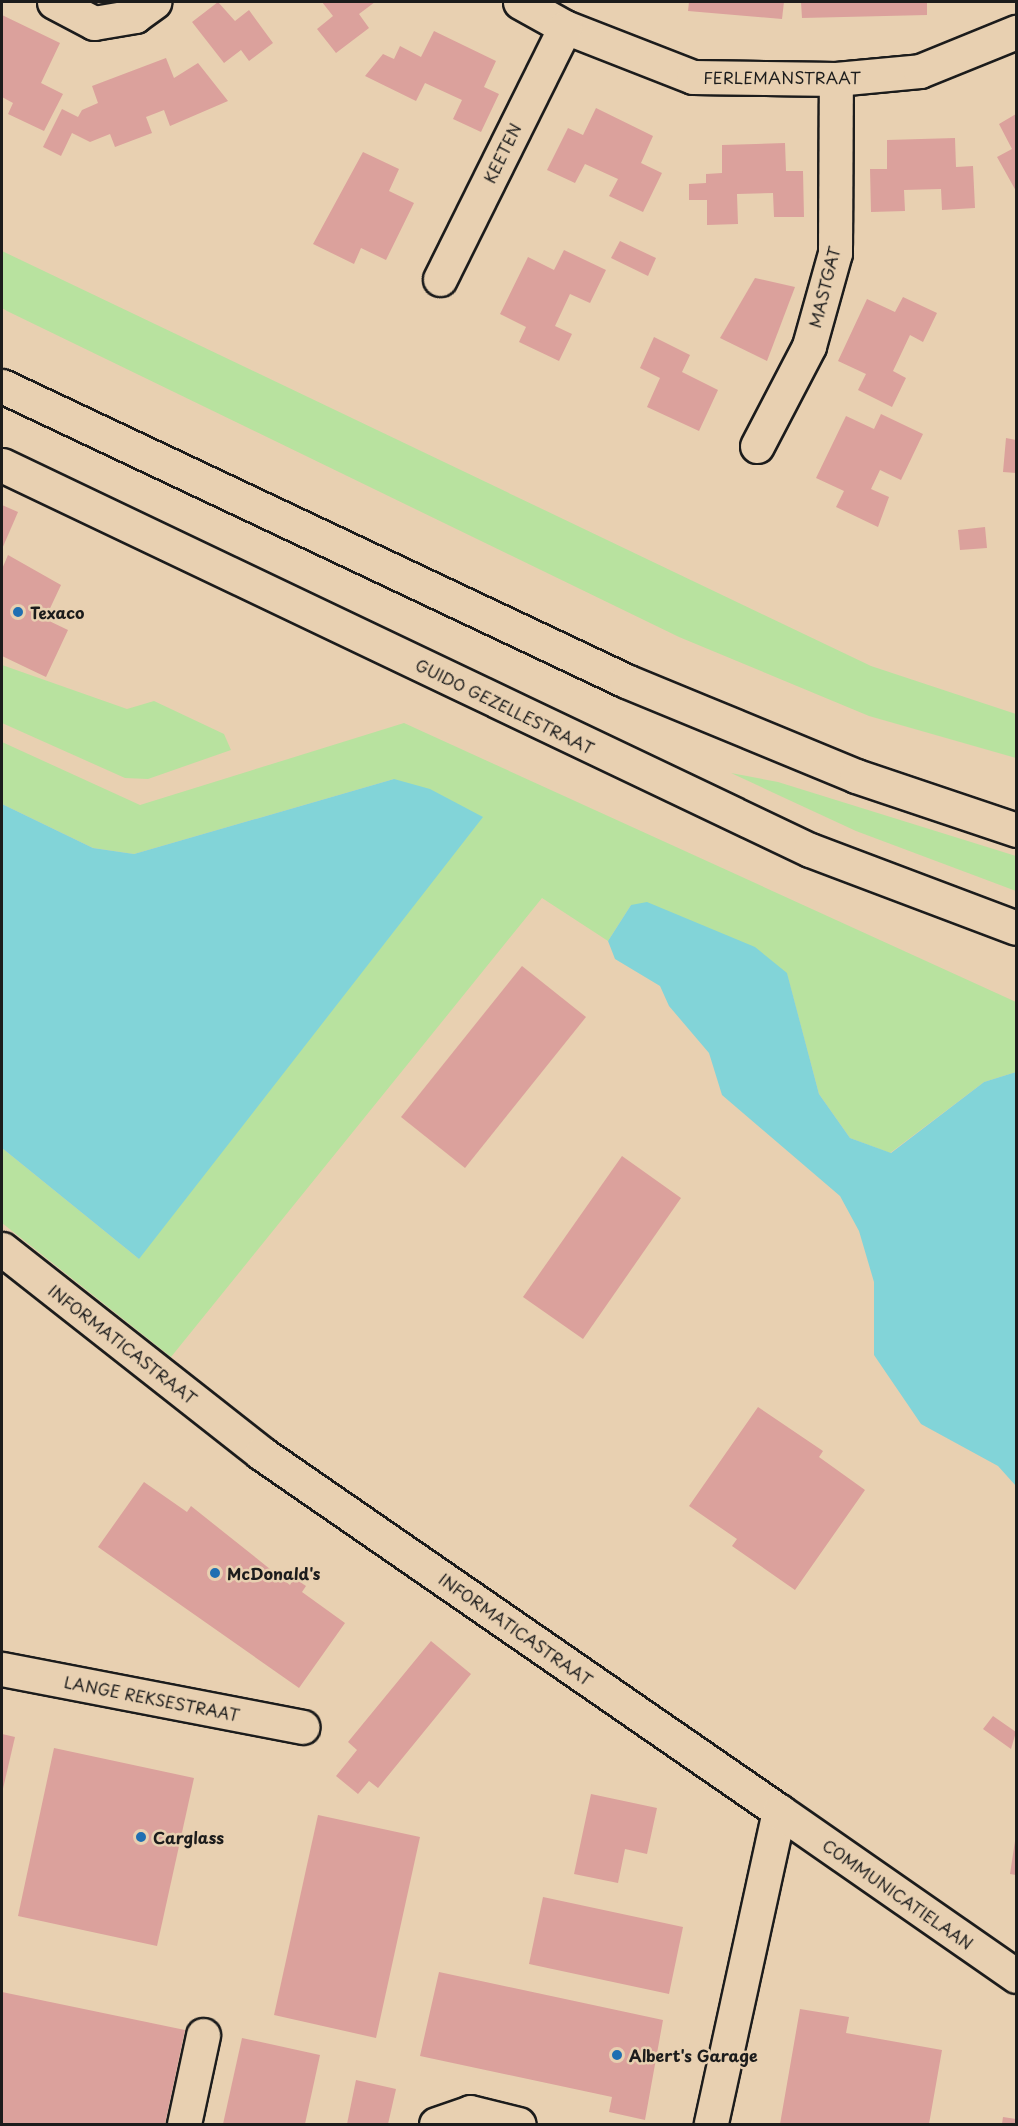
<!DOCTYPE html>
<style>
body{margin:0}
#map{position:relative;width:1018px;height:2126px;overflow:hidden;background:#e8d0b1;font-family:"Playpen Sans",sans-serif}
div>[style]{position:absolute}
.green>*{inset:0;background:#b8e29f}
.water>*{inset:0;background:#82d4d8}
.building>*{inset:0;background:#dba19c}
.roads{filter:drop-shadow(2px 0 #1c1c1c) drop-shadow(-2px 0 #1c1c1c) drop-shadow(0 2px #1c1c1c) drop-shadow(0 -2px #1c1c1c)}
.minor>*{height:33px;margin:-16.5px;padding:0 16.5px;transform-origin:16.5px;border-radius:16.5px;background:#e8d0b1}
.secondary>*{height:33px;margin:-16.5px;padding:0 16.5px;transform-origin:16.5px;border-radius:16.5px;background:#e8d0b1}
.dots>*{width:16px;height:16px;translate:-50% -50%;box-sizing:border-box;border:3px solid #e8d0b1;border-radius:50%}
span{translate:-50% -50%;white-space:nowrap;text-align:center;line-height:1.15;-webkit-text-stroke:5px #e8d0b1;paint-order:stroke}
.street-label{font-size:16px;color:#1c1c1c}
.poi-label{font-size:16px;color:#1c1c1c;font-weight:700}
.left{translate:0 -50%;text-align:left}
.frame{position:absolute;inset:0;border:3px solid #1c1c1c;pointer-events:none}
</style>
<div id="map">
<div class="green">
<div style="clip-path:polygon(2px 251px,871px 666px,1016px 714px,1016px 758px,869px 716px,679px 637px,7px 311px,2px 308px)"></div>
<div style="clip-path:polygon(2px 665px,127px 709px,154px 701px,224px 734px,231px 750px,148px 779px,125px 778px,2px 723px)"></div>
<div style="clip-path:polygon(404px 723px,1016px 1002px,1016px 1072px,984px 1082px,890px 1153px,850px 1138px,819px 1094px,787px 974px,631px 905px,608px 941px,542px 898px,171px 1357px,2px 1223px,2px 1148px,139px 1259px,394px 779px,134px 854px,93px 848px,2px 804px,2px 742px,140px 805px)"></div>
<div style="clip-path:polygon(731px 773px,778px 782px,1016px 856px,1016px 891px,856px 831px)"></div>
</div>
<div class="water">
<div style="clip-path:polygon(394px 779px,430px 789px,483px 817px,139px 1259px,2px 1148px,2px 804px,93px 848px,134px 854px)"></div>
<div style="clip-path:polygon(647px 902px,755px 947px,787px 973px,819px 1094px,850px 1138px,891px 1153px,984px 1082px,1016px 1072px,1016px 1486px,998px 1466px,921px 1424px,874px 1355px,874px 1282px,859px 1231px,840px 1196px,722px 1095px,709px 1053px,669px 1006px,660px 986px,615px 959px,608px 941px,631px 905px)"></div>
</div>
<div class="building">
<div style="clip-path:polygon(218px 2px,235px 21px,249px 10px,273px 43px,249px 61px,241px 50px,224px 63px,192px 22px)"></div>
<div style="clip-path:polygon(322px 2px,375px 2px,359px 14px,369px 28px,336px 53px,317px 29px,333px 16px)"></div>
<div style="clip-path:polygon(689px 2px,784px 2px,782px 19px,688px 11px)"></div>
<div style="clip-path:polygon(801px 2px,927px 2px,927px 15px,802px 18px)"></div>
<div style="clip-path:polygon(2px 15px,60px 43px,41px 83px,63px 94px,44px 131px,8px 114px,13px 103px,2px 97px)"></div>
<div style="clip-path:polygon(434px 31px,496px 61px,484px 87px,499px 94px,481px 132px,453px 119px,462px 100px,425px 83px,416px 101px,365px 76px,383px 54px,394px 59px,400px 46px,421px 57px)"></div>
<div style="clip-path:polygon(166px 58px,174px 78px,198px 63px,228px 101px,170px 126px,164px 110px,146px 117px,152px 133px,115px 147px,110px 134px,90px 142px,72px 133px,61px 156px,43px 147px,62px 109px,78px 117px,82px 110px,98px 103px,92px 86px)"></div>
<div style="clip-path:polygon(596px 108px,653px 136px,641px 163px,662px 173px,643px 212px,609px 196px,618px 179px,585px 164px,575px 183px,547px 170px,568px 128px,583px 135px)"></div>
<div style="clip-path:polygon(1016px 114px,1016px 191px,997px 157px,1012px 149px,999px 124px)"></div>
<div style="clip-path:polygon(955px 138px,956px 167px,973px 166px,975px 208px,942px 210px,941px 189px,904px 190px,905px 211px,871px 212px,870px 169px,887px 169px,887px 140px)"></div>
<div style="clip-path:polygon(785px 143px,786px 171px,803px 171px,804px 217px,774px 217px,773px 193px,737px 194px,738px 224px,707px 225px,707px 200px,689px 200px,689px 184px,706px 183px,706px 174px,722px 173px,722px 145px)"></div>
<div style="clip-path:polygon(363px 152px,399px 169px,389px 191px,414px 203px,386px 260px,361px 248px,354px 264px,313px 244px)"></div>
<div style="clip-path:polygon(620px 241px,656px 258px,648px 276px,611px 258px)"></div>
<div style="clip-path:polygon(564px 250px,606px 270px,590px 303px,570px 294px,555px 326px,572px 334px,559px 361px,519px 342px,526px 327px,500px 314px,528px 257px,554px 270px)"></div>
<div style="clip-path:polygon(755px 278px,795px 287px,767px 361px,720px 338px)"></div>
<div style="clip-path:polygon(903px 297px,937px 313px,923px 342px,910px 335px,893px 371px,906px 378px,892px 407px,858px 390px,866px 374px,838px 361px,867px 299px,895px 312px)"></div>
<div style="clip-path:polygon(654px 337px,690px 355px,682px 372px,718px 390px,699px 431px,647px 407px,660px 378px,640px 368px)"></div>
<div style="clip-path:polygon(881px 414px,923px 434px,901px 480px,880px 470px,871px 489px,889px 497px,878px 527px,836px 507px,844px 491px,816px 478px,846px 416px,874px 429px)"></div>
<div style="clip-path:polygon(1006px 438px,1016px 440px,1016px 473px,1003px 472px)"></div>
<div style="clip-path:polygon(2px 505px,18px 512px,2px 549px)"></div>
<div style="clip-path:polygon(985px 527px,987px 548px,960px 550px,958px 530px)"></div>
<div style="clip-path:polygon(8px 555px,61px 585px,45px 619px,68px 630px,46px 677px,2px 656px,2px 569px)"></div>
<div style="clip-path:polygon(522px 966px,586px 1017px,465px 1168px,401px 1117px)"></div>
<div style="clip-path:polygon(622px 1156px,681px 1198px,583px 1339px,523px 1297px)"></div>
<div style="clip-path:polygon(758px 1407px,823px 1451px,819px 1457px,865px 1490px,795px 1590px,732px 1546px,737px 1539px,689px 1506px)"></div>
<div style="clip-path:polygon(144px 1482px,187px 1512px,191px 1506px,290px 1585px,294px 1578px,306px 1586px,302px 1592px,345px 1623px,299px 1688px,98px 1547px)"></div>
<div style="clip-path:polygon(431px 1641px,471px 1674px,378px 1788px,369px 1781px,358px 1794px,336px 1776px,357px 1750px,348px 1742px)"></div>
<div style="clip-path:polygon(993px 1716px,1016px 1732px,1011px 1749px,983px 1729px)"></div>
<div style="clip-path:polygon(2px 1734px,15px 1737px,2px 1793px)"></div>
<div style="clip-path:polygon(54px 1748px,194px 1778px,157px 1946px,18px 1916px)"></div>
<div style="clip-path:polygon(591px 1794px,657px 1808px,647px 1854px,625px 1849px,618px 1883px,574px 1874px)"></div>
<div style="clip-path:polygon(318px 1815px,420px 1837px,376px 2038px,274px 2015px)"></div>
<div style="clip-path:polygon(1015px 1841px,1016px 1842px,1016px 1875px,1010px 1874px)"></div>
<div style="clip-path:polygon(543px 1897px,683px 1927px,669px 1994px,529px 1964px)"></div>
<div style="clip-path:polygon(439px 1972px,663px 2020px,645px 2120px,609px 2112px,612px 2097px,420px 2056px)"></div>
<div style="clip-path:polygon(2px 1992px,185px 2030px,165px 2124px,2px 2124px)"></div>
<div style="clip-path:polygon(800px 2009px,849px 2017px,846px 2033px,942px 2050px,929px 2124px,780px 2124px)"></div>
<div style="clip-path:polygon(242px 2038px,320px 2055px,305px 2124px,223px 2124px)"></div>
<div style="clip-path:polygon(356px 2080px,396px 2089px,388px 2124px,347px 2124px)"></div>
<div style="clip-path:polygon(1003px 2117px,1016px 2119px,1016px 2124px,1002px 2124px)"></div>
</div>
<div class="roads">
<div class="minor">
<div style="left:54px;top:2px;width:45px;rotate:27.7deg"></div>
<div style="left:94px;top:23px;width:42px;rotate:-9.7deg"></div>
<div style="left:135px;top:16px;width:24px;rotate:-36deg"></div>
<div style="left:520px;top:2px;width:51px;rotate:29.1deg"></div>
<div style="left:565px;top:27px;width:137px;rotate:21.3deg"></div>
<div style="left:693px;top:77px;width:143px;rotate:0.8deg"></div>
<div style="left:836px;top:79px;width:84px;rotate:-5.4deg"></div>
<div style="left:920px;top:71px;width:104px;rotate:-22.1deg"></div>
<div style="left:440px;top:279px;width:281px;rotate:-63.6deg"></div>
<div style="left:757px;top:446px;width:113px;rotate:-62.5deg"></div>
<div style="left:809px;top:346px;width:97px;rotate:-74.4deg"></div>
<div style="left:835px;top:253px;width:174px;rotate:-89.7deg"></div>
<div style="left:2px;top:1249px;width:330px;rotate:38.2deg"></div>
<div style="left:261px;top:1453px;width:630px;rotate:34.65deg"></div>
<div style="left:779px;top:1811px;width:320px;rotate:102.3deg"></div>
<div style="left:2px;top:1669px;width:306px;rotate:10.9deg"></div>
<div style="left:779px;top:1811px;width:289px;rotate:34.8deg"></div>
<div style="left:184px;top:2124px;width:91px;rotate:-77.9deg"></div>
<div style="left:436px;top:2124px;width:36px;rotate:-19deg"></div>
<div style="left:470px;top:2112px;width:50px;rotate:13.8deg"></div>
</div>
<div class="secondary">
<div style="left:2px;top:386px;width:690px;rotate:25.3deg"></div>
<div style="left:626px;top:681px;width:249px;rotate:22.4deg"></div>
<div style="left:856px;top:776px;width:169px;rotate:18.6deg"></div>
<div style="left:2px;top:465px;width:895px;rotate:25.48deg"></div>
<div style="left:810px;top:850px;width:220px;rotate:20.7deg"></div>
</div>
</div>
<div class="dots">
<div style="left:18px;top:612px;background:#1f6fb2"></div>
<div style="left:215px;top:1573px;background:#1f6fb2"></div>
<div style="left:141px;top:1837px;background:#1f6fb2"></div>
<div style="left:617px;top:2055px;background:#1f6fb2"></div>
</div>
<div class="street-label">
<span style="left:782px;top:77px">FERLEMANSTRAAT</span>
<span style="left:502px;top:153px;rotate:-64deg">KEETEN</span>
<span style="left:824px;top:287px;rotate:-76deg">MASTGAT</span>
<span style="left:505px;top:706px;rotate:26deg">GUIDO GEZELLESTRAAT</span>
<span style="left:123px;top:1344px;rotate:38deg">INFORMATICASTRAAT</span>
<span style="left:516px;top:1629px;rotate:35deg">INFORMATICASTRAAT</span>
<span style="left:152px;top:1698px;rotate:11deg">LANGE REKSESTRAAT</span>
<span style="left:898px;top:1894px;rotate:35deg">COMMUNICATIELAAN</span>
</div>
<div class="poi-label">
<span class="left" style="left:30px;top:612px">Texaco</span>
<span class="left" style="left:227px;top:1573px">McDonald's</span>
<span class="left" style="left:153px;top:1837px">Carglass</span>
<span class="left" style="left:629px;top:2055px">Albert's Garage</span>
</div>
<div class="frame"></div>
</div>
